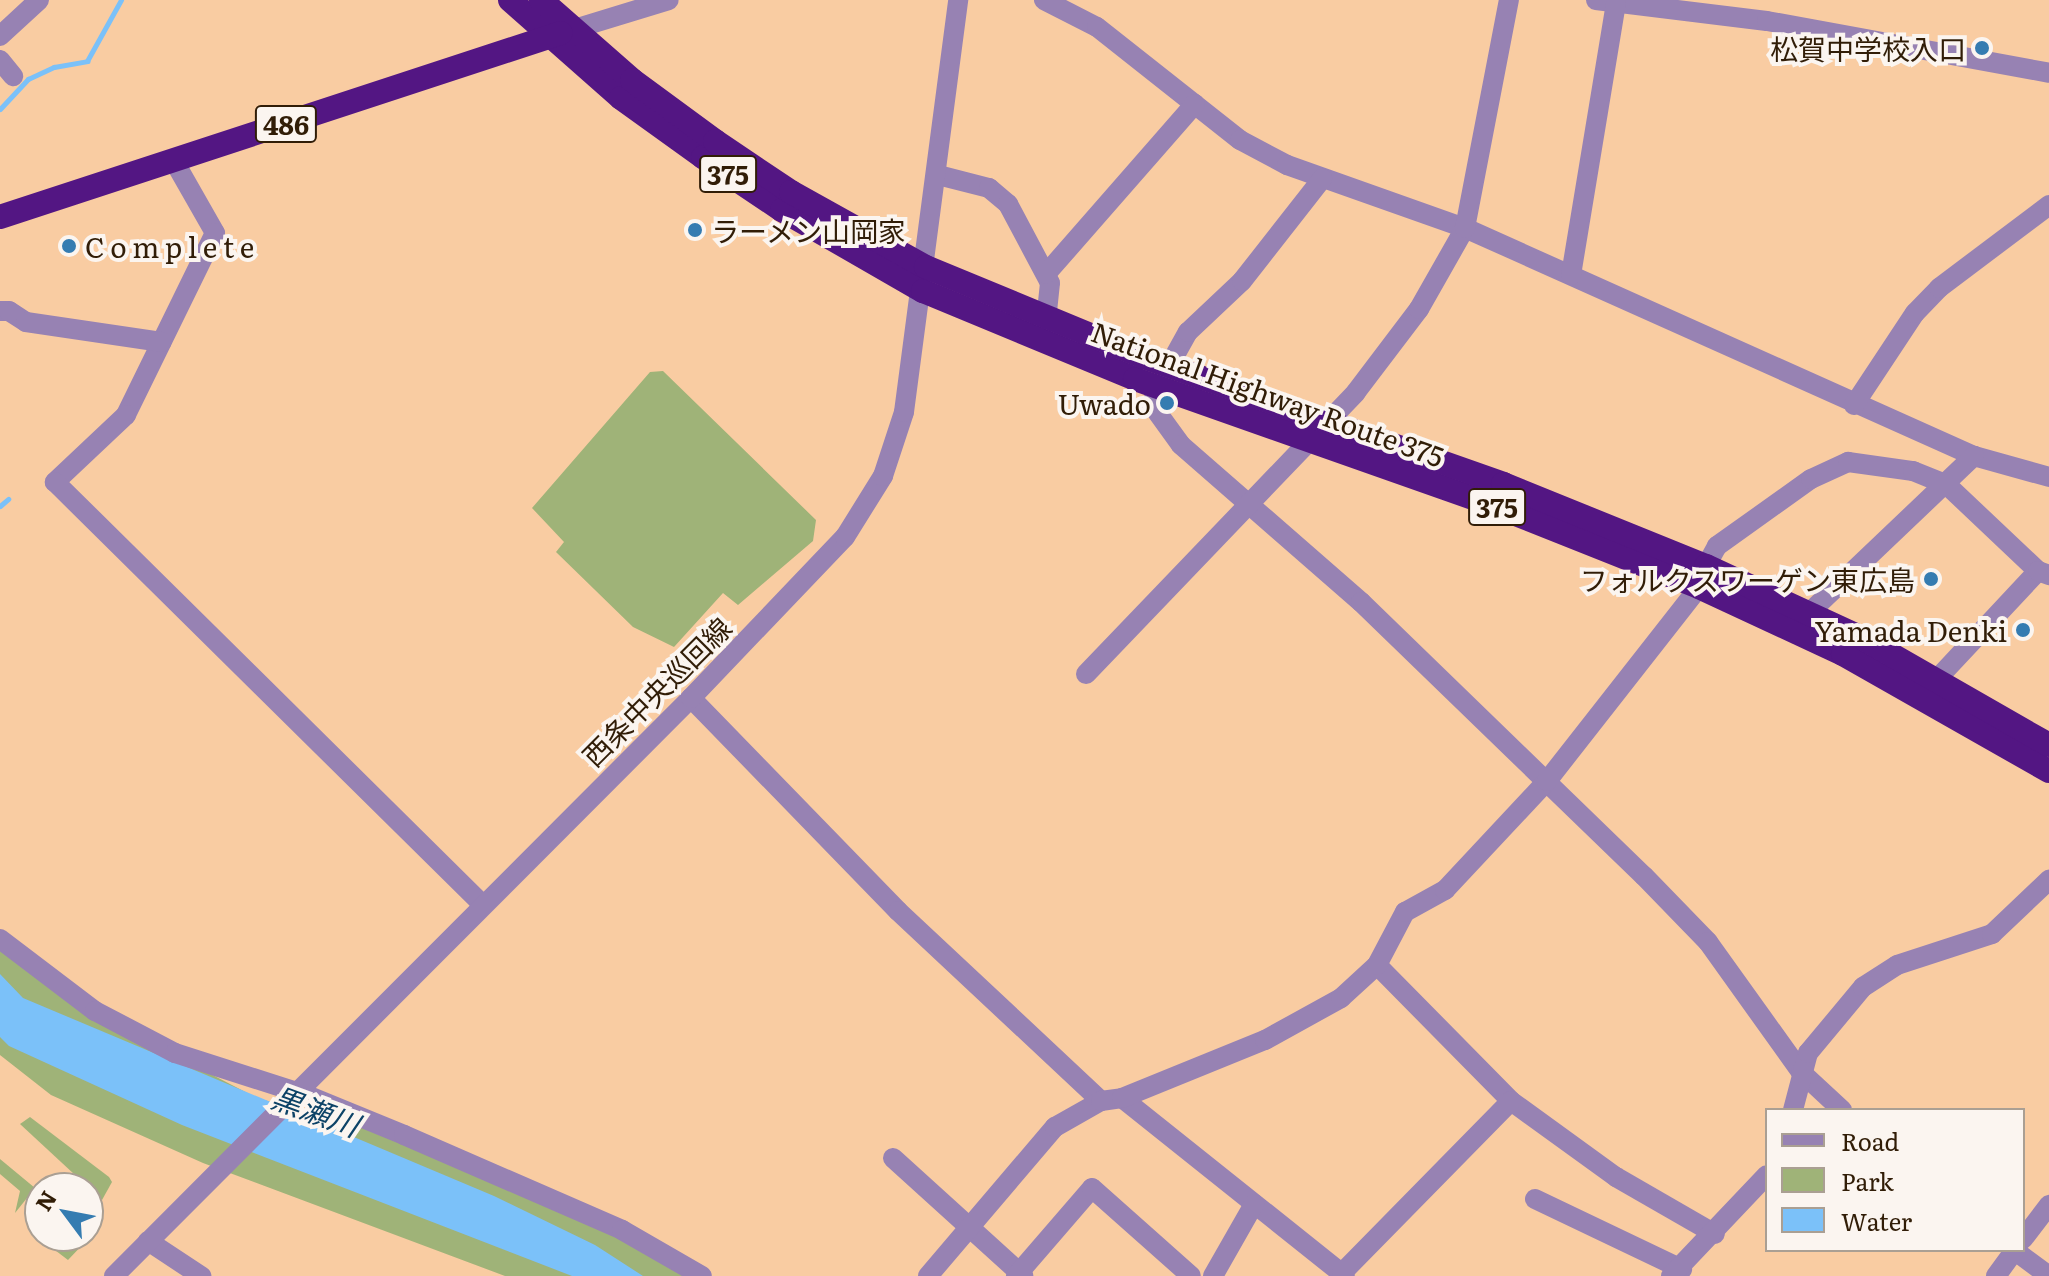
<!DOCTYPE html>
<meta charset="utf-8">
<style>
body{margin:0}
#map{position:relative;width:2049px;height:1276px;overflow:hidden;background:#f9cca2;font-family:Literata,"Noto Sans JP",serif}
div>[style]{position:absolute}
.green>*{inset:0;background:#9fb378}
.water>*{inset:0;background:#7bc1f9}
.stream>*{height:5px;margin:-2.5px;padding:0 2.5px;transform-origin:2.5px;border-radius:2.5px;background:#7bc1f9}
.minor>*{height:20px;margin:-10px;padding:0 10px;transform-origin:10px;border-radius:10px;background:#9782b3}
.highway>*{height:24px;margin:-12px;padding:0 12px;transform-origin:12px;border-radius:12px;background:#531683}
.dots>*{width:22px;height:22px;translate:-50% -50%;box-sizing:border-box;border:4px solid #fbf5f0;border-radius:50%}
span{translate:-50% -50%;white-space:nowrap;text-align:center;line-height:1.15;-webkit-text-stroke:8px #fbf5f0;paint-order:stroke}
.shield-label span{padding:2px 6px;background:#fbf5f0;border:2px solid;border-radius:6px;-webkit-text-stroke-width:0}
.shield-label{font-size:26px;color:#311d07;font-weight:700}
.poi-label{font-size:28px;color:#311d07}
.right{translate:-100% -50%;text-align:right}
.left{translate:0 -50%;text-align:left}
.street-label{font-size:28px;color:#311d07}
.water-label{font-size:30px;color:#0d4367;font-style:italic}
.legend{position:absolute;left:1765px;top:1108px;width:260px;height:144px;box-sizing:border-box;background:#fbf5f0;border:2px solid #aa9f93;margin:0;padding:10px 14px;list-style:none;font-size:24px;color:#311d07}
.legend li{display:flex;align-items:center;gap:16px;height:40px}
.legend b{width:40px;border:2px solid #aa9f93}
.north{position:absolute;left:24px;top:1172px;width:80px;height:80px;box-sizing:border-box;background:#fbf5f0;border:2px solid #aa9f93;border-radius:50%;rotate:302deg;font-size:22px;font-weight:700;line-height:32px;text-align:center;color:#311d07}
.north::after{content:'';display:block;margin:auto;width:28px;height:36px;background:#357cb1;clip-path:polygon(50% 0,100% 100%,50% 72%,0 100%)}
</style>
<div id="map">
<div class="green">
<div style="clip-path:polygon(663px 371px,816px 520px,813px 541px,738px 605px,723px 593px,674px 647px,633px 627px,556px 552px,564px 542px,532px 508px,650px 372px)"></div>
<div style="clip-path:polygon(0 946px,74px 1003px,257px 1098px,430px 1146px,697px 1276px,505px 1276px,203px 1163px,51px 1095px,0 1055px)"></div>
<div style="clip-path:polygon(30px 1117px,109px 1177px,112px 1182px,102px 1200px,20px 1124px)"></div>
<div style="clip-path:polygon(0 1159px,35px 1188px,15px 1213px,20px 1191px,0 1174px)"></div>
<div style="clip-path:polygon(88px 1235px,88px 1239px,68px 1260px,43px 1241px,58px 1236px,71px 1246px)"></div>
</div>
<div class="water">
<div style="clip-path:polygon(0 974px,23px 998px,494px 1196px,595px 1245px,643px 1276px,572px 1276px,182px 1125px,9px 1046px,0 1037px)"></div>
</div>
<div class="stream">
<div style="left:0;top:109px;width:41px;rotate:-47deg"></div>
<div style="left:28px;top:79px;width:29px;rotate:-25deg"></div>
<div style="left:54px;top:67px;width:34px;rotate:-10deg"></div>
<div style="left:87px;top:61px;width:70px;rotate:-60.9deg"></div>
<div style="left:0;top:506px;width:11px;rotate:-41deg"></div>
</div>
<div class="minor">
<div style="left:1044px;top:0;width:59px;rotate:27deg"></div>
<div style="left:1097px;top:27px;width:182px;rotate:38.3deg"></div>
<div style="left:1240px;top:140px;width:53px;rotate:28deg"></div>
<div style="left:1287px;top:165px;width:189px;rotate:19.5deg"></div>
<div style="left:1465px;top:228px;width:558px;rotate:24.13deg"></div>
<div style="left:1974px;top:456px;width:78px;rotate:15.6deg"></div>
<div style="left:1596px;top:0;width:172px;rotate:7deg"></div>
<div style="left:1767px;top:21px;width:287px;rotate:10.4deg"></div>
<div style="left:571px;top:30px;width:102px;rotate:-17deg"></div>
<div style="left:0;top:36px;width:53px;rotate:-42.7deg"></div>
<div style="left:0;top:60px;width:21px;rotate:51deg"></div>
<div style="left:174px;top:161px;width:83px;rotate:60.3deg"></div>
<div style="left:215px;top:233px;width:203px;rotate:116.1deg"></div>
<div style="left:126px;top:415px;width:98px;rotate:136.7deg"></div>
<div style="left:55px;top:482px;width:600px;rotate:44.66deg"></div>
<div style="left:938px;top:175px;width:53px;rotate:14.3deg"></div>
<div style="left:989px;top:188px;width:25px;rotate:40deg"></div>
<div style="left:1008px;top:204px;width:89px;rotate:62deg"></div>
<div style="left:1050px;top:283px;width:36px;rotate:96deg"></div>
<div style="left:1046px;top:274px;width:226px;rotate:-48.8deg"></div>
<div style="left:1571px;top:275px;width:275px;rotate:-80.6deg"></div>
<div style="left:0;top:311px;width:9px"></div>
<div style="left:9px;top:311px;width:20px;rotate:33deg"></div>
<div style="left:26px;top:322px;width:137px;rotate:8.4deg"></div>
<div style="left:1169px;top:366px;width:39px;rotate:-61deg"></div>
<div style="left:1188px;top:332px;width:74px;rotate:-43.4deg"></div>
<div style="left:1242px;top:281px;width:130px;rotate:-51.9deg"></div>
<div style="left:1158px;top:386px;width:20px;rotate:108deg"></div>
<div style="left:1152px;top:405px;width:49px;rotate:54.1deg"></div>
<div style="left:1181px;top:445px;width:239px;rotate:41.1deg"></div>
<div style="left:1361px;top:602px;width:394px;rotate:44.1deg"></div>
<div style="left:1644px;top:876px;width:92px;rotate:45.9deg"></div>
<div style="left:1708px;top:942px;width:160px;rotate:54.4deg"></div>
<div style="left:1801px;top:1072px;width:56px;rotate:42.8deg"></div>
<div style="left:1854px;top:405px;width:110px;rotate:-56.5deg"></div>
<div style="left:1915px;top:313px;width:35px;rotate:-46deg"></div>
<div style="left:1939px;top:288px;width:138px;rotate:-37deg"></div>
<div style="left:1706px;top:566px;width:23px;rotate:-61deg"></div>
<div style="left:1717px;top:546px;width:115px;rotate:-35.5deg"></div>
<div style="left:1811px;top:479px;width:41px;rotate:-24.7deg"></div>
<div style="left:1848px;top:462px;width:66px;rotate:7.9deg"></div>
<div style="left:1913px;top:471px;width:37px;rotate:22deg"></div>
<div style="left:1947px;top:485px;width:125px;rotate:43.4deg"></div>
<div style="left:1809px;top:613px;width:228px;rotate:-43.6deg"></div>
<div style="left:1086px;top:674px;width:390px;rotate:-46.2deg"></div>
<div style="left:1356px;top:392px;width:104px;rotate:-52.8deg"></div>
<div style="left:1419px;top:309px;width:93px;rotate:-60.4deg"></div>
<div style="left:1465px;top:228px;width:232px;rotate:-79.1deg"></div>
<div style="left:1937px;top:679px;width:148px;rotate:-46.9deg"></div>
<div style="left:2038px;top:571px;width:12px;rotate:20deg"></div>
<div style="left:691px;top:698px;width:297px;rotate:45.8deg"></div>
<div style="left:898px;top:911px;width:278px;rotate:43.1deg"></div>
<div style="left:0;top:939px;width:119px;rotate:37.2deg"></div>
<div style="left:95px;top:1011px;width:90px;rotate:27.7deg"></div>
<div style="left:175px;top:1053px;width:141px;rotate:17.8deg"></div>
<div style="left:309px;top:1096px;width:103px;rotate:22.3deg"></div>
<div style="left:404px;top:1135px;width:238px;rotate:23.5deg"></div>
<div style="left:622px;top:1230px;width:92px;rotate:29.9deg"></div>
<div style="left:1377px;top:965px;width:191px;rotate:45.4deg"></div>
<div style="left:1511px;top:1101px;width:130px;rotate:35.9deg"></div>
<div style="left:1616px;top:1177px;width:114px;rotate:29.9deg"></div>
<div style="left:1122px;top:1098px;width:285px;rotate:38.6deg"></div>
<div style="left:1793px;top:1110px;width:59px;rotate:-75.3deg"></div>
<div style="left:1808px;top:1053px;width:86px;rotate:-50.2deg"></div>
<div style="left:1863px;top:987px;width:40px;rotate:-32.9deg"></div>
<div style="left:1897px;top:965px;width:100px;rotate:-18.1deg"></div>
<div style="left:1992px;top:934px;width:79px;rotate:-43.5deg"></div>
<div style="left:893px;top:1158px;width:176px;rotate:42.2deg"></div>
<div style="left:1535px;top:1199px;width:163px;rotate:25.5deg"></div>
<div style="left:2023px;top:1239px;width:43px;rotate:-52.6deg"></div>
<div style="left:148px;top:1241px;width:64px;rotate:33.4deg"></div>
<div style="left:2014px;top:1250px;width:44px;rotate:36.6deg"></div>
<div style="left:1342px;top:1273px;width:241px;rotate:-45.5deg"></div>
<div style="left:114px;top:1276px;width:817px;rotate:-45.05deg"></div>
<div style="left:691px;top:698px;width:223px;rotate:-46.3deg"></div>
<div style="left:845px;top:537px;width:72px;rotate:-58.1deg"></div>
<div style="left:883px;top:476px;width:67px;rotate:-71.8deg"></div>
<div style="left:904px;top:412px;width:416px;rotate:-82.5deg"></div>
<div style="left:928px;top:1276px;width:196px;rotate:-49.6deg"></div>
<div style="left:1055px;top:1127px;width:53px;rotate:-29.5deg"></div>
<div style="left:1101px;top:1101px;width:21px;rotate:-8deg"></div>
<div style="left:1122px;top:1098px;width:154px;rotate:-22.1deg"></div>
<div style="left:1265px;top:1040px;width:87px;rotate:-28.9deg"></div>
<div style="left:1341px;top:998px;width:49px;rotate:-42.5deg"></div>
<div style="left:1377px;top:965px;width:60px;rotate:-62.2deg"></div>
<div style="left:1405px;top:912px;width:46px;rotate:-28.8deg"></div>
<div style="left:1445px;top:890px;width:149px;rotate:-46.9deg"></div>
<div style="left:1547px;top:781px;width:246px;rotate:-51.9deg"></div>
<div style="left:1016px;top:1276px;width:116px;rotate:-49.2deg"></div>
<div style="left:1092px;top:1188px;width:132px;rotate:41.6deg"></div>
<div style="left:1213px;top:1276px;width:83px;rotate:-60.3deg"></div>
<div style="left:1671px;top:1276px;width:139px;rotate:-46.5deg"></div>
<div style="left:1996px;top:1276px;width:32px;rotate:-54deg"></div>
</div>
<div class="highway">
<div style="left:510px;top:0;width:148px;rotate:41.4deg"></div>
<div style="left:621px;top:98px;width:101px;rotate:35.7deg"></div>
<div style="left:703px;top:157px;width:95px;rotate:33.9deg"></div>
<div style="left:782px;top:210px;width:163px;rotate:29.9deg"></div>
<div style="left:923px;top:291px;width:230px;rotate:22.5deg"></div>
<div style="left:1135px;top:379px;width:385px;rotate:19.4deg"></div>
<div style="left:1498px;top:507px;width:216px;rotate:21.7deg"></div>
<div style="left:1699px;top:587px;width:159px;rotate:25deg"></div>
<div style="left:1843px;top:654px;width:237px;rotate:29.6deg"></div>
<div style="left:541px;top:0;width:121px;rotate:41.3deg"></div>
<div style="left:632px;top:80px;width:103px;rotate:36.3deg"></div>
<div style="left:715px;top:141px;width:92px;rotate:33.9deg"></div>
<div style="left:791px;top:192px;width:154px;rotate:29.1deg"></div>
<div style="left:926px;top:267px;width:235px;rotate:22.5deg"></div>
<div style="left:1143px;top:357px;width:382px;rotate:19.4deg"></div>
<div style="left:1503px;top:484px;width:219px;rotate:22deg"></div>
<div style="left:1706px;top:566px;width:174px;rotate:24.8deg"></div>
<div style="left:1864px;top:639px;width:213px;rotate:29.8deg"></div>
<div style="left:0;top:217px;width:590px;rotate:-18.16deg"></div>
</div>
<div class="dots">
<div style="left:1982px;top:48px;background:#357cb1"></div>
<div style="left:695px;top:230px;background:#357cb1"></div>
<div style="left:69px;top:246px;background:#357cb1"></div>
<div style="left:1167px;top:403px;background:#357cb1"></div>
<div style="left:1931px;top:579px;background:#357cb1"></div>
<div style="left:2023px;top:630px;background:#357cb1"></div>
</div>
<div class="shield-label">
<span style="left:286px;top:124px">486</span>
<span style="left:728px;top:174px">375</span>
<span style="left:1497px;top:507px">375</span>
</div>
<div class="poi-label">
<span class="right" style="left:1966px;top:48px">松賀中学校入口</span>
<span class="left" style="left:711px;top:230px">ラーメン山岡家</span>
<span class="left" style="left:85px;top:246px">C o m p l e t e</span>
<span class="right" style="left:1151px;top:403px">Uwado</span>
<span class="right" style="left:1915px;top:579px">フォルクスワーゲン東広島</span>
<span class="right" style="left:2007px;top:630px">Yamada Denki</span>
</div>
<div class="street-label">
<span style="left:1268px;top:393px;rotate:20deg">National Highway Route 375</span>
<span style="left:656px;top:691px;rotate:-45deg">西条中央巡回線</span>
</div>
<div class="water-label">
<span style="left:316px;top:1110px;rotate:20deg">黒瀬川</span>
</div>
<ul class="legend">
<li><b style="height:10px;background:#9782b3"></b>Road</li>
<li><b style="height:22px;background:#9fb378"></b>Park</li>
<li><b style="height:22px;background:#7bc1f9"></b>Water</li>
</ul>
<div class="north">N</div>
</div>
